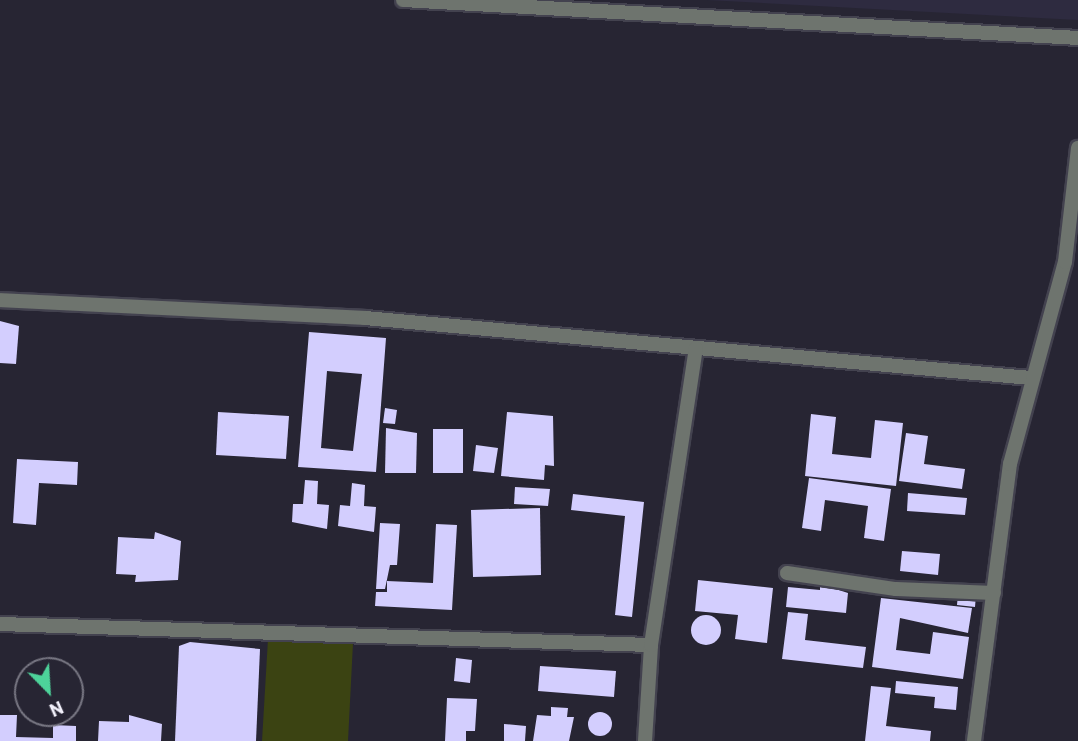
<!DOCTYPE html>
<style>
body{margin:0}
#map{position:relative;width:1078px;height:741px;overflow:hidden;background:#272533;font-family:Barlow,sans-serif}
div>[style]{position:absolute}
.built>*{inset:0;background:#2e2b40}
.green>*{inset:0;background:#3b4312}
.building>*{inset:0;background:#d3cefe}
.round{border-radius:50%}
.roads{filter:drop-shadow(2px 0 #43424f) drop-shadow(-2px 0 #43424f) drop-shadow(0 2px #43424f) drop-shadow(0 -2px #43424f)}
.street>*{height:14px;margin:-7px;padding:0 7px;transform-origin:7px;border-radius:7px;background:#6e746e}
span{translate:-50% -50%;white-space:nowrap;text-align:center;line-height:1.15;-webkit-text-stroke:7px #272533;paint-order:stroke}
.north{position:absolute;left:14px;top:657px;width:70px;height:70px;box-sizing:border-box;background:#272533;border:2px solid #787783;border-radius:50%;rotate:156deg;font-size:19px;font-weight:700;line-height:28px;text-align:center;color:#f2f1fb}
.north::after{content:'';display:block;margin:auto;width:24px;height:32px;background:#4dd39a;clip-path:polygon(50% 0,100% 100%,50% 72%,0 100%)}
</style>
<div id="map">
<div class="built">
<div style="clip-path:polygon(707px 0,1078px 0,1078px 20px)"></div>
</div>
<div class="green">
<div style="clip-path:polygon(268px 639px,353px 643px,348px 741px,262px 741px)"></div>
</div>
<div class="building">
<div style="clip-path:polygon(0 321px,19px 326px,16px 364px,0 363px)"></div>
<div style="clip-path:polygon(evenodd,309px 332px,386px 338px,376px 472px,298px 467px,309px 332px,327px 371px,362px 374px,353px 451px,321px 448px,327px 371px)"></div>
<div style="clip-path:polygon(385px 408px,397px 410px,395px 424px,383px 423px)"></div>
<div style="clip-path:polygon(218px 412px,289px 416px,286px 459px,216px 455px)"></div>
<div style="clip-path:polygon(507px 412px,553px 416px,554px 466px,545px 465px,544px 480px,501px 476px)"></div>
<div style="clip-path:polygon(811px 414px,836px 417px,832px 454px,871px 458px,875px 420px,903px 423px,896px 486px,805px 476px)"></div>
<div style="clip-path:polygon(386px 428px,417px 433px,416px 473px,385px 473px)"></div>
<div style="clip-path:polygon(433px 429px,463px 429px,463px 473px,433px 473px)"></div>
<div style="clip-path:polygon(906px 433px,928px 436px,924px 464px,965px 469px,962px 489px,899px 481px)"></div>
<div style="clip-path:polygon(476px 445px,498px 448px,494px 473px,473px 471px)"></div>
<div style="clip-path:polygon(17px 459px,78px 462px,77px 485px,39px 483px,36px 525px,13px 523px)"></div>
<div style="clip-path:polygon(809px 478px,891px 489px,884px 541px,864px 538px,868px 506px,825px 500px,821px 531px,802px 528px)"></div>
<div style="clip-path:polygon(305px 480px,318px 481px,317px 504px,329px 505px,327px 529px,292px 522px,293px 504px,303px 504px)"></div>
<div style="clip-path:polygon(352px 483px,365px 485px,364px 506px,376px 507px,374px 532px,338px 526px,340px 505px,350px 506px)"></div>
<div style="clip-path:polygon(515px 487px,550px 489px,548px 506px,514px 504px)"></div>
<div style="clip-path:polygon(908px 493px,967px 498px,965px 515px,907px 511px)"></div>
<div style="clip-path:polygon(573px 494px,644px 502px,632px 617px,615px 615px,625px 516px,571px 510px)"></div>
<div style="clip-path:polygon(540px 508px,541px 575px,473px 577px,471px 510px)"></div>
<div style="clip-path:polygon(380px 523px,400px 524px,397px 565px,390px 565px,385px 589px,376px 589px)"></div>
<div style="clip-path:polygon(436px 524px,457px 525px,452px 610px,375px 606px,376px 592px,387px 592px,387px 581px,433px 583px)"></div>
<div style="clip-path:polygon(155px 532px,181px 541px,178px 580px,135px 582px,136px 575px,116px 574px,118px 537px,154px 539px)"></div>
<div style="clip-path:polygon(902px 551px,940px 554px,938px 575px,900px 571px)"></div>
<div style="clip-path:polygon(698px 580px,773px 588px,767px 643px,735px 639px,738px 615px,695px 611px)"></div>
<div style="clip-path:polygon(820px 584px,848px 593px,846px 613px,786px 607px,788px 587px,820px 590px)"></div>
<div style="clip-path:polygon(958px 594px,976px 595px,975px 607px,957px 605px)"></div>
<div style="clip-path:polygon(881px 598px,972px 608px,968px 633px,900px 618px,896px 650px,930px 654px,933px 632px,969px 637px,963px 679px,872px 667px)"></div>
<div style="clip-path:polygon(788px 612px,808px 614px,805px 640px,866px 647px,863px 668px,782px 659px)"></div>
<div class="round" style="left:691px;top:615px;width:30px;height:30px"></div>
<div style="clip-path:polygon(190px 642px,260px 649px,256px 741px,175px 741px,179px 646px)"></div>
<div style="clip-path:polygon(456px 658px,472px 660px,470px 683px,454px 681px)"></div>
<div style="clip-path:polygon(540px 666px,616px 671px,614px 697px,538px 691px)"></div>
<div style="clip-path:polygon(896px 681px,958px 687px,956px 710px,934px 708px,935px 697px,895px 693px)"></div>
<div style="clip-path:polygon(871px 686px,891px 688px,886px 726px,931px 731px,930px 741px,865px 741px)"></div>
<div style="clip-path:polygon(447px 698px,477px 699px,475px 731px,466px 731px,466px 741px,445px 741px)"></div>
<div style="clip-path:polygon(551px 707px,568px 708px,567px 717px,574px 717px,569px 741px,533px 741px,537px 715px,551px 716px)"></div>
<div class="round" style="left:588px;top:712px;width:24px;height:24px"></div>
<div style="clip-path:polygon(0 715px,17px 715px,16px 737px,53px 738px,53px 725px,76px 726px,76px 741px,0 741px)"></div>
<div style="clip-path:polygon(129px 715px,162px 724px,161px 741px,98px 741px,99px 721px,129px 722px)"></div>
<div style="clip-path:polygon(504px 724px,526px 726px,525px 741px,504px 741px)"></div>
</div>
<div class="roads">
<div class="street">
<div style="left:403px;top:0;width:676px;rotate:3.22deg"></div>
<div style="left:0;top:300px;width:365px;rotate:2.8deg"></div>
<div style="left:365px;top:318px;width:669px;rotate:5.15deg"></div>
<div style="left:787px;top:573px;width:110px;rotate:8.4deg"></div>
<div style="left:896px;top:589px;width:98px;rotate:2.3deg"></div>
<div style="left:0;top:624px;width:651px;rotate:1.85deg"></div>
<div style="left:645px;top:741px;width:96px;rotate:-86.4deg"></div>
<div style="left:651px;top:645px;width:300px;rotate:-81.4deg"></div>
<div style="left:974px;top:741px;width:279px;rotate:-82.6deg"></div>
<div style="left:1010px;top:464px;width:209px;rotate:-74.8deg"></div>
<div style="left:1065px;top:262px;width:115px;rotate:-83.5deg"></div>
</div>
</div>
<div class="north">N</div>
</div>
